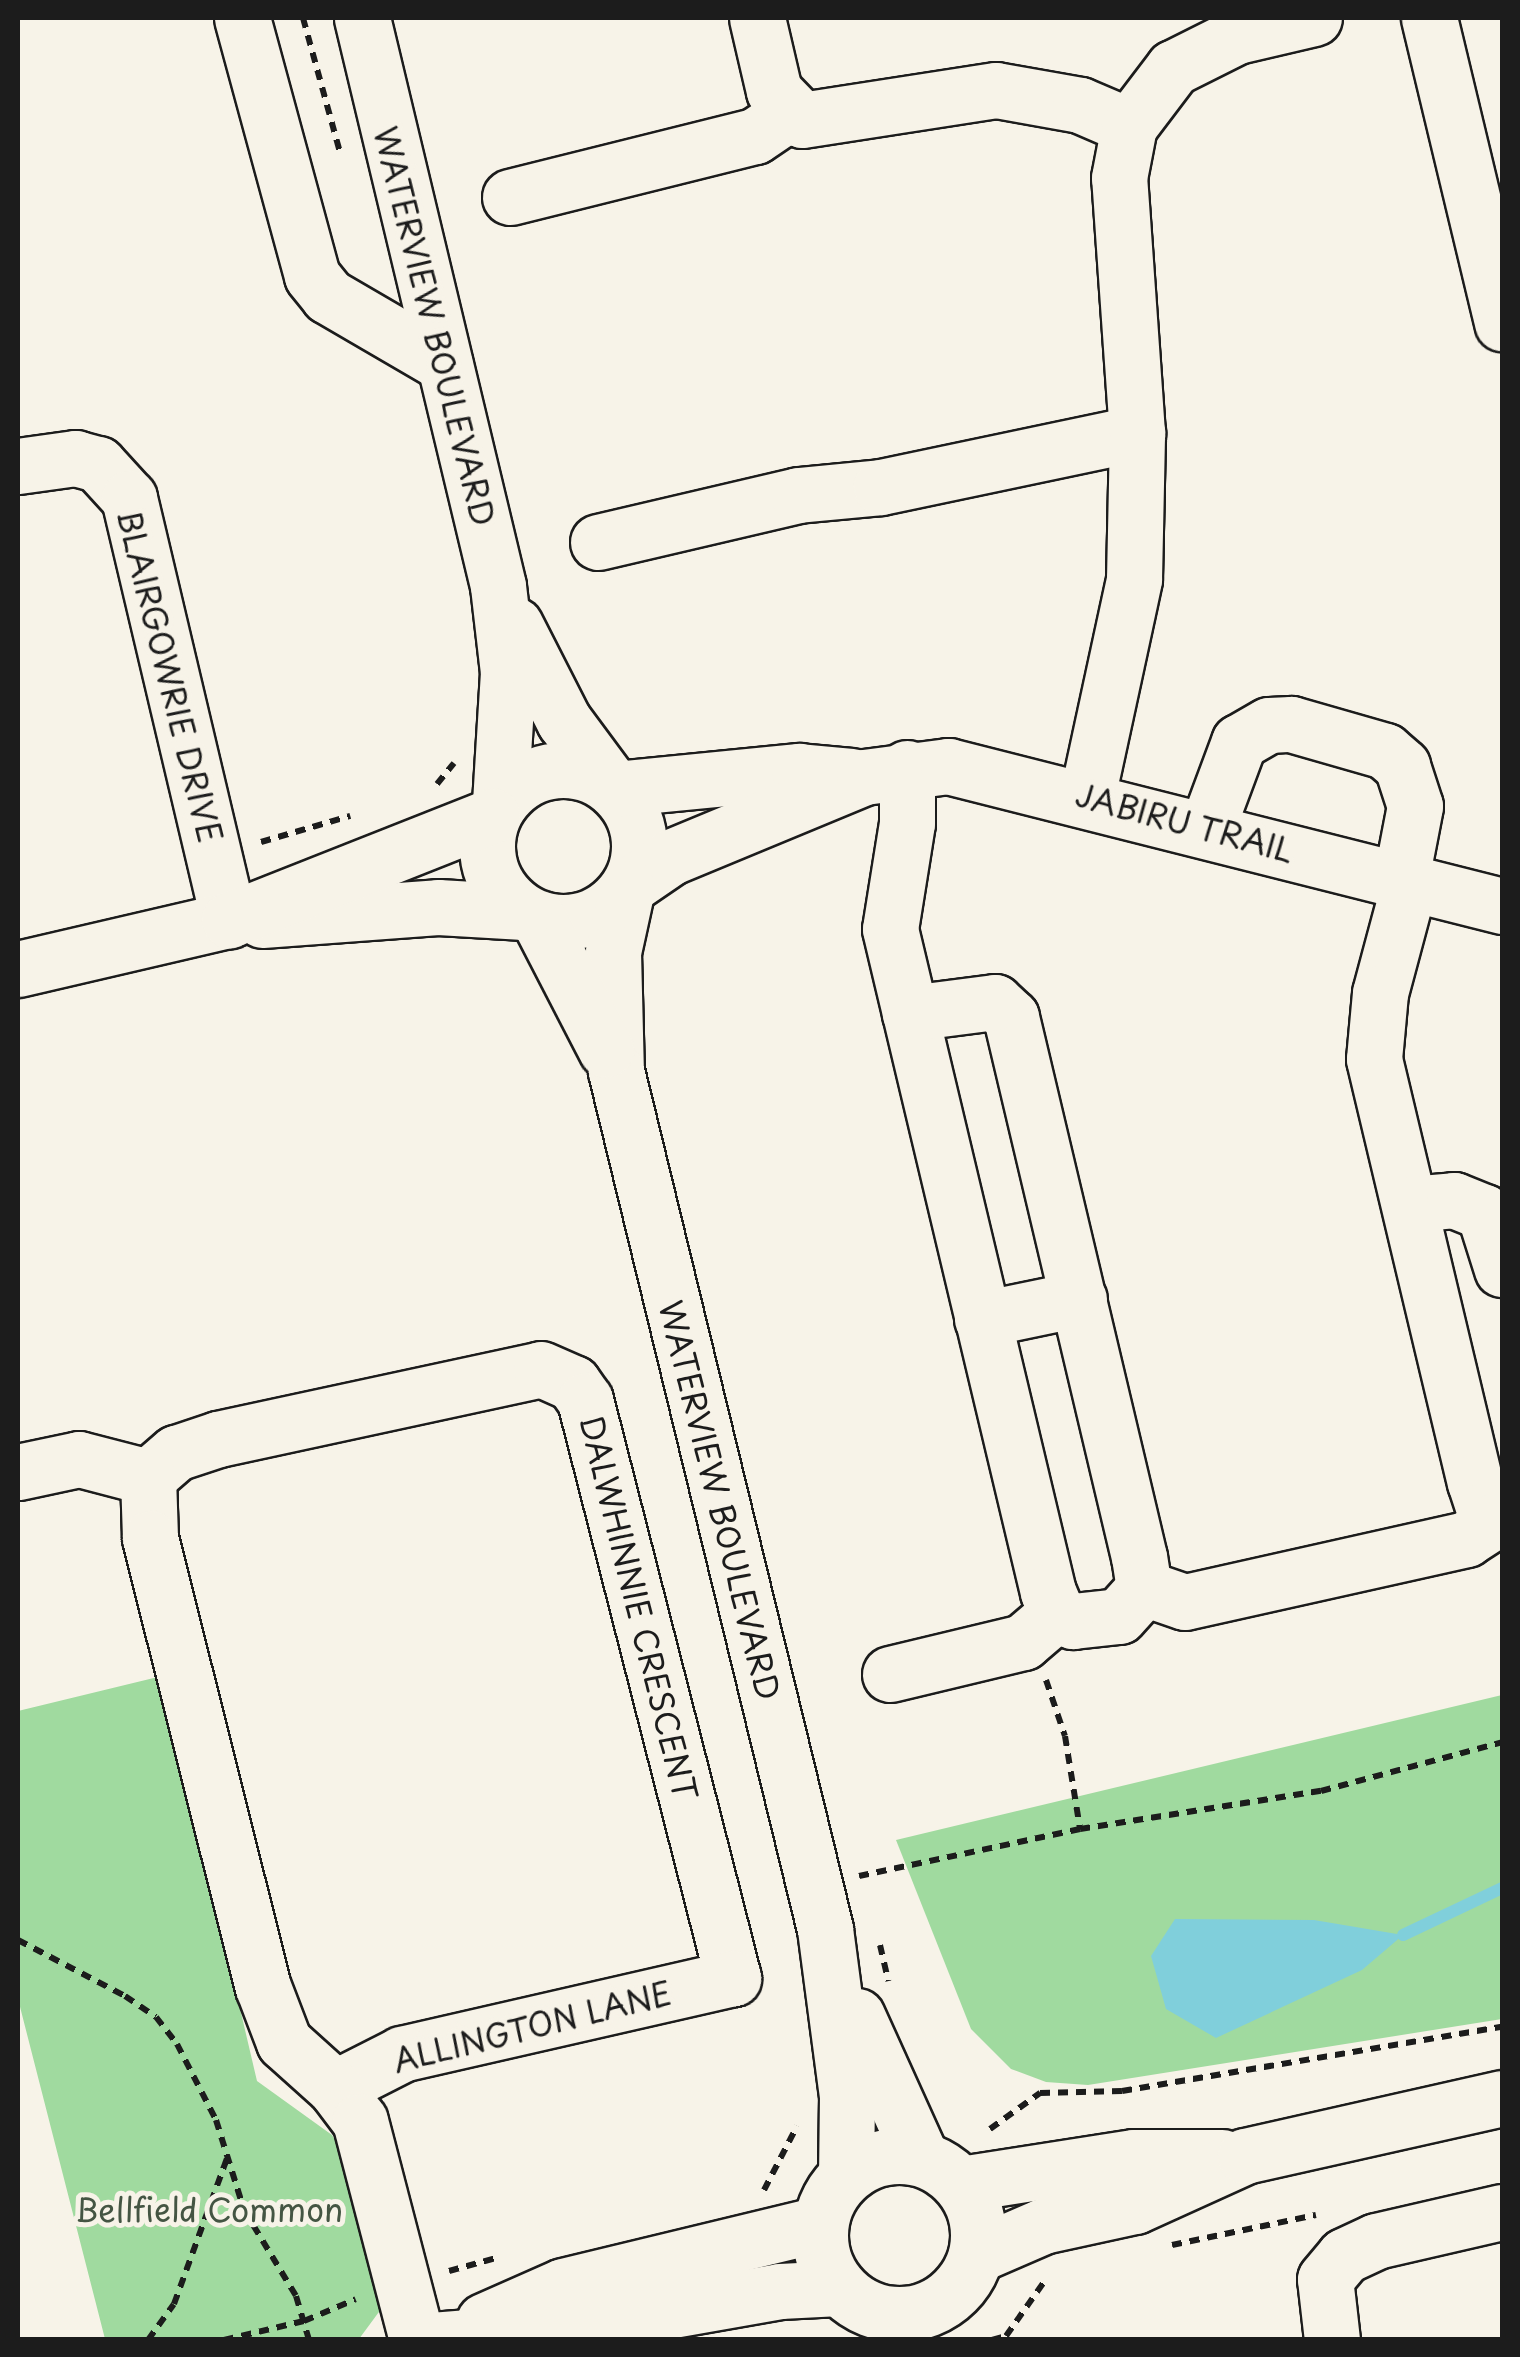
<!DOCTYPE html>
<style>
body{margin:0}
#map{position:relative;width:1520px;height:2357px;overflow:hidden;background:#f7f3e8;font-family:"Playpen Sans",sans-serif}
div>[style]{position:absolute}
.green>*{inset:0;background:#a0da9f}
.water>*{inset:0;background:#80cfdb}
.stream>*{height:12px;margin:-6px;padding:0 6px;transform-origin:6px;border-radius:6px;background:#80cfdb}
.path>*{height:6px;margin-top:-3px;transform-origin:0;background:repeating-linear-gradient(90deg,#1c1c1c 0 10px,transparent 0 18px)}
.roads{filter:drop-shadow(2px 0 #1c1c1c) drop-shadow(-2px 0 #1c1c1c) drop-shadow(0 2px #1c1c1c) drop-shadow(0 -2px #1c1c1c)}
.minor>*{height:55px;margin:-27.5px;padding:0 27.5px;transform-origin:27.5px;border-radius:27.5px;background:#f7f3e8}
.minor>.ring{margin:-27.5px;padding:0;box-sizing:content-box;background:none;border:55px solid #f7f3e8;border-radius:50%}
span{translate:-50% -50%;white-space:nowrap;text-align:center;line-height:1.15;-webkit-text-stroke:10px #f7f3e8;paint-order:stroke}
.street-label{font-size:32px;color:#1c1c1c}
.park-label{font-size:32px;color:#445543}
.frame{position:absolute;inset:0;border:20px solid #1c1c1c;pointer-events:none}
</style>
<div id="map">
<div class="green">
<div style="clip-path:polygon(162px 1676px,257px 2081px,332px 2135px,353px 2170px,387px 2301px,359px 2339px,105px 2339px,18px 1999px,18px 1711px)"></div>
<div style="clip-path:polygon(1502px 1695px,1502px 2019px,1088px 2085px,1046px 2082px,1011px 2069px,971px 2029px,896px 1840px)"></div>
</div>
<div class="water">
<div style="clip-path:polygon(1175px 1919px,1314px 1920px,1403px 1935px,1362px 1970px,1216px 2038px,1166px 2009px,1151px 1956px)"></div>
</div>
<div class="stream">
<div style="left:1403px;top:1935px;width:110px;rotate:-25.4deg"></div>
</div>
<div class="path">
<div style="left:303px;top:18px;width:143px;rotate:74.6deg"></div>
<div style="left:437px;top:784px;width:27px;rotate:-51deg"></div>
<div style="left:261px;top:842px;width:93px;rotate:-16.3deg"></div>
<div style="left:1046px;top:1680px;width:59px;rotate:71.3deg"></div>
<div style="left:1065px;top:1736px;width:94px;rotate:80.8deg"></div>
<div style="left:859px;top:1876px;width:226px;rotate:-12deg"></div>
<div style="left:1080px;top:1829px;width:244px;rotate:-9deg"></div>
<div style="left:1321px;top:1791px;width:188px;rotate:-15.1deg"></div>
<div style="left:18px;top:1940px;width:121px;rotate:27.6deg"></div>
<div style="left:125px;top:1996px;width:37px;rotate:34deg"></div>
<div style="left:156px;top:2017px;width:34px;rotate:52deg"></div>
<div style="left:177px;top:2044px;width:85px;rotate:62.8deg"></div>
<div style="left:216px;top:2120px;width:94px;rotate:72.7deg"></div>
<div style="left:244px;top:2210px;width:100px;rotate:58.8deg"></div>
<div style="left:296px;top:2296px;width:46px;rotate:73.5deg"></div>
<div style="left:880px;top:1945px;width:37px;rotate:77deg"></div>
<div style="left:990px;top:2129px;width:62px;rotate:-35.8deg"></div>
<div style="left:1040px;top:2093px;width:82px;rotate:-1.4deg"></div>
<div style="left:1122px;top:2091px;width:385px;rotate:-9.6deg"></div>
<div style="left:764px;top:2190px;width:72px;rotate:-62.7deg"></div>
<div style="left:1172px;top:2245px;width:147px;rotate:-11.8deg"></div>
<div style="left:449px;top:2271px;width:53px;rotate:-15.4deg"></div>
<div style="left:148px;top:2340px;width:44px;rotate:-54.2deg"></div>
<div style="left:174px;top:2304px;width:155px;rotate:-70deg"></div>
<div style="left:224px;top:2340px;width:82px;rotate:-13.4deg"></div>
<div style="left:304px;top:2321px;width:56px;rotate:-22.9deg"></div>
<div style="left:992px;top:2340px;width:15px;rotate:-16deg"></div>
<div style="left:1006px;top:2336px;width:70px;rotate:-54.9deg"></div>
</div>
<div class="roads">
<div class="minor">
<div style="left:242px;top:18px;width:267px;rotate:74.8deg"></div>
<div style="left:312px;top:276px;width:26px;rotate:51deg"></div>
<div style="left:328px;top:296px;width:135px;rotate:30.2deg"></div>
<div style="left:362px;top:18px;width:584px;rotate:76.53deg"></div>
<div style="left:498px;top:586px;width:87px;rotate:83.4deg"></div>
<div style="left:508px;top:672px;width:131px;rotate:93.5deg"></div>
<div style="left:757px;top:18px;width:75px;rotate:76.9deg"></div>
<div style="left:774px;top:91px;width:40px;rotate:46deg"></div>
<div style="left:802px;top:120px;width:196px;rotate:-8.8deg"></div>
<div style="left:996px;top:90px;width:85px;rotate:10.1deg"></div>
<div style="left:1080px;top:105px;width:53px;rotate:23.2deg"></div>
<div style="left:1429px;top:18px;width:314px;rotate:76.5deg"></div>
<div style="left:510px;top:197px;width:252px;rotate:-14deg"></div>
<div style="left:755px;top:136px;width:41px;rotate:-34.1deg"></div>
<div style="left:18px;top:466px;width:58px;rotate:-8deg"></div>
<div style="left:75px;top:458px;width:24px;rotate:15deg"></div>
<div style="left:98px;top:464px;width:46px;rotate:47.6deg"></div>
<div style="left:129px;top:498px;width:434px;rotate:76.7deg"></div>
<div style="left:598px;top:542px;width:205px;rotate:-13.2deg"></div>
<div style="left:798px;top:495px;width:83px;rotate:-5.5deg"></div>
<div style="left:881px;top:487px;width:262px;rotate:-11.9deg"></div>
<div style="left:515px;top:625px;width:108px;rotate:63deg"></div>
<div style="left:564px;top:721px;width:82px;rotate:53.4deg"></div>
<div style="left:907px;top:768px;width:55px;rotate:90deg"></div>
<div style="left:907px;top:823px;width:107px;rotate:99.1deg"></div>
<div style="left:890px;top:929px;width:682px;rotate:76.6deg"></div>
<div style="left:1048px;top:1592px;width:23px;rotate:67deg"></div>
<div style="left:1057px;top:1613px;width:18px;rotate:27deg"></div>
<div style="left:1073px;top:1621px;width:46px;rotate:-6.2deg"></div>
<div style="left:1119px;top:1616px;width:38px;rotate:-48deg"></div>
<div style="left:1144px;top:1588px;width:31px;rotate:-99deg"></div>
<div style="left:1139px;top:1557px;width:555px;rotate:-103.34deg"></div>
<div style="left:1011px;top:1017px;width:22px;rotate:-137deg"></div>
<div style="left:995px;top:1002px;width:86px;rotate:172.6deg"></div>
<div class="ring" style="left:487px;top:770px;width:97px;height:97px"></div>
<div style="left:614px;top:789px;width:186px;rotate:-5.6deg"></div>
<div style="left:799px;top:771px;width:52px;rotate:5.5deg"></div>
<div style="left:1087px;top:797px;width:223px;rotate:-77.8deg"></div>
<div style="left:1134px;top:579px;width:146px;rotate:-88.8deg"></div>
<div style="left:1137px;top:433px;width:256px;rotate:-94deg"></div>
<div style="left:1119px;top:178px;width:53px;rotate:-79.1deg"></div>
<div style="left:1129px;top:126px;width:73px;rotate:-52.8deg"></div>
<div style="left:1173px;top:68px;width:72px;rotate:-26.6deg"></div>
<div style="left:1237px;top:36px;width:79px;rotate:-13.2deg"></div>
<div style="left:1207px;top:828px;width:92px;rotate:-69.6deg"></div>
<div style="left:1239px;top:742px;width:34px;rotate:-30deg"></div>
<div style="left:1269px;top:725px;width:22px;rotate:-3deg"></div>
<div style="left:1291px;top:724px;width:98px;rotate:16deg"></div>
<div style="left:1385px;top:751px;width:23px;rotate:41deg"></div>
<div style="left:1402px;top:766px;width:42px;rotate:72deg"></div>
<div style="left:1415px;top:806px;width:74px;rotate:100.9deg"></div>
<div style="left:1410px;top:881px;width:116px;rotate:105deg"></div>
<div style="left:1380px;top:993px;width:66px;rotate:95.2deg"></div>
<div style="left:1374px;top:1059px;width:435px;rotate:76.6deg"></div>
<div style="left:1475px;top:1482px;width:29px;rotate:72deg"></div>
<div style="left:1484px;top:1510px;width:21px;rotate:31deg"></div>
<div style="left:630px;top:885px;width:50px;rotate:-34.3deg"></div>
<div style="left:671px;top:857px;width:209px;rotate:-22.5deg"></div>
<div style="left:864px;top:777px;width:85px;rotate:-7.5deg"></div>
<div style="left:948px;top:766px;width:571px;rotate:14.18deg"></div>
<div style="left:627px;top:888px;width:66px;rotate:102.3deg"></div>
<div style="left:613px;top:952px;width:119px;rotate:88.6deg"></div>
<div style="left:616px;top:1071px;width:883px;rotate:76.31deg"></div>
<div style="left:825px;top:1929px;width:168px;rotate:82.5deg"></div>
<div style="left:847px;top:2096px;width:79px;rotate:90.7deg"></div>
<div style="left:538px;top:918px;width:148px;rotate:62.7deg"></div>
<div style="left:262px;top:920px;width:176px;rotate:-4.2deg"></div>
<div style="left:438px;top:907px;width:86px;rotate:3.3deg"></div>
<div style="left:18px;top:969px;width:217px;rotate:-13.1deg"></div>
<div style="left:229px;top:920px;width:283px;rotate:-21.6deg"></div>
<div style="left:1411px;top:1204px;width:43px;rotate:-5.3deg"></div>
<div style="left:1454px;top:1200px;width:32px;rotate:22deg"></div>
<div style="left:1484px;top:1212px;width:60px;rotate:72.5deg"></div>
<div style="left:982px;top:1319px;width:99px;rotate:-11.7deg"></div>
<div style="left:18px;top:1472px;width:62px;rotate:-12deg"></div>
<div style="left:79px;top:1459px;width:71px;rotate:14.6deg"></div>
<div style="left:148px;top:1477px;width:37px;rotate:-41deg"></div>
<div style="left:176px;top:1453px;width:44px;rotate:-18.4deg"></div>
<div style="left:218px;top:1439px;width:330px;rotate:-12.2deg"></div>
<div style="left:541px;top:1369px;width:35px;rotate:24deg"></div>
<div style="left:573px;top:1383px;width:21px;rotate:55deg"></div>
<div style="left:585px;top:1400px;width:597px;rotate:75.64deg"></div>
<div style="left:733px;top:1978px;width:340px;rotate:167.1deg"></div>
<div style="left:402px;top:2054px;width:75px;rotate:153.1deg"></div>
<div style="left:148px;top:1477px;width:61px;rotate:88.1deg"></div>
<div style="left:150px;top:1538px;width:463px;rotate:75.9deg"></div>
<div style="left:263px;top:1987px;width:59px;rotate:69.1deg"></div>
<div style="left:284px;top:2042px;width:69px;rotate:42deg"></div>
<div style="left:335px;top:2088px;width:41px;rotate:52.9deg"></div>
<div style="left:360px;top:2121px;width:226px;rotate:75.4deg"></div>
<div style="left:1144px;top:1588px;width:43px;rotate:18.9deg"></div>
<div style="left:1185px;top:1602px;width:288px;rotate:-12.6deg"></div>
<div style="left:1466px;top:1539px;width:33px;rotate:-33deg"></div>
<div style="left:890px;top:1674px;width:137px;rotate:-13.5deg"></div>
<div style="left:1023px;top:1642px;width:45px;rotate:-40.5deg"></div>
<div style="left:857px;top:2016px;width:156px;rotate:65.7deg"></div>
<div class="ring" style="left:820px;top:2156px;width:103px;height:103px"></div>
<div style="left:961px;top:2184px;width:175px;rotate:-8.9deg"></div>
<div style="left:1134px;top:2157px;width:88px"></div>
<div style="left:976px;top:2255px;width:73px;rotate:-23.4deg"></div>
<div style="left:1043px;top:2226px;width:94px;rotate:-12.3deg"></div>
<div style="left:1135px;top:2206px;width:121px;rotate:-24.4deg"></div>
<div style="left:1245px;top:2156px;width:263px;rotate:-12.7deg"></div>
<div style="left:484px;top:2321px;width:86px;rotate:-23.9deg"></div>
<div style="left:563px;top:2286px;width:264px;rotate:-13.6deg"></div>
<div style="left:432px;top:2340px;width:133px;rotate:-4.7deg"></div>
<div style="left:565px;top:2329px;width:218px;rotate:-10deg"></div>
<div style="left:780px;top:2291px;width:59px;rotate:-2.9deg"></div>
<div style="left:1332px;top:2340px;width:61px;rotate:-96.5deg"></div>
<div style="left:1325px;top:2279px;width:30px;rotate:-50deg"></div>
<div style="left:1344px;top:2256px;width:35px;rotate:-25deg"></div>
<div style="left:1376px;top:2241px;width:129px;rotate:-13deg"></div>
</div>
</div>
<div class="street-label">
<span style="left:435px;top:326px;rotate:76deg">WATERVIEW BOULEVARD</span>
<span style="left:170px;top:676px;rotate:76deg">BLAIRGOWRIE DRIVE</span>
<span style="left:1185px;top:822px;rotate:15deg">JABIRU TRAIL</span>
<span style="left:720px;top:1500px;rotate:76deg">WATERVIEW BOULEVARD</span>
<span style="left:639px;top:1608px;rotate:76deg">DALWHINNIE CRESCENT</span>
<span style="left:532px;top:2026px;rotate:-14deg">ALLINGTON LANE</span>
</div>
<div class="park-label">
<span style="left:209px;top:2209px">Bellfield Common</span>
</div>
<div class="frame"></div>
</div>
